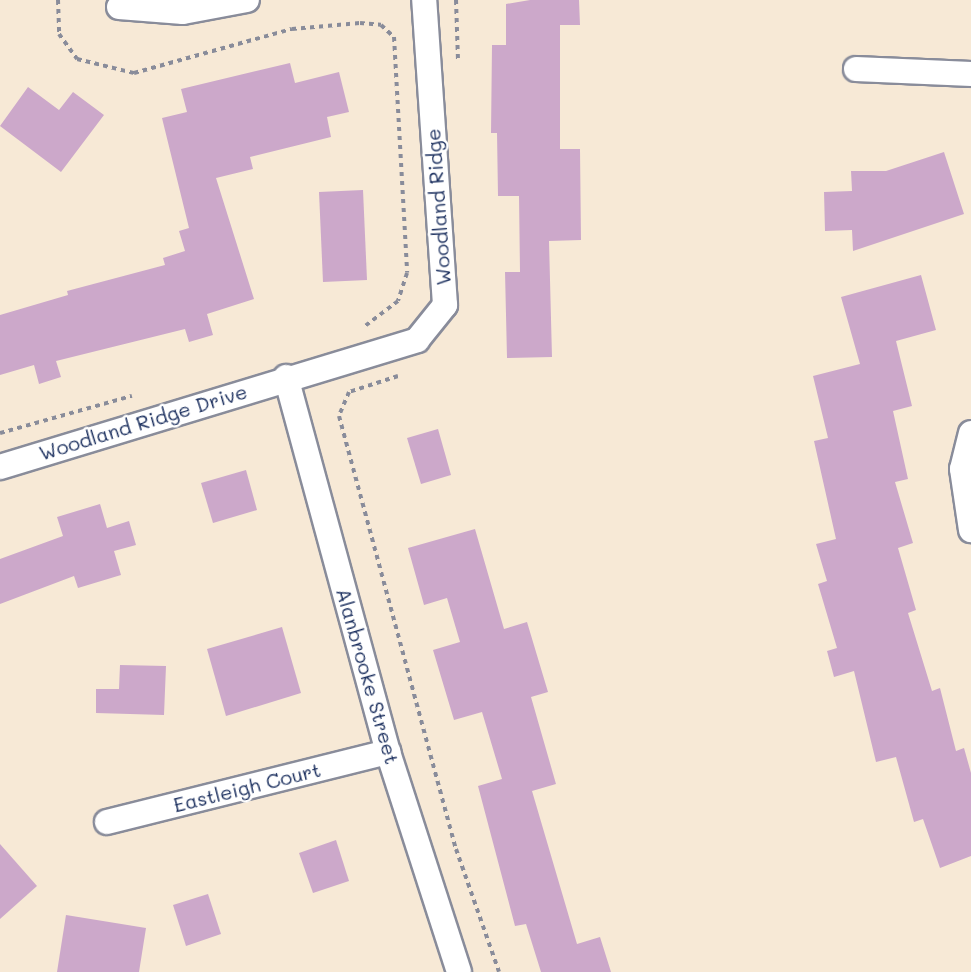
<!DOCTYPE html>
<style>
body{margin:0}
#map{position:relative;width:971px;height:972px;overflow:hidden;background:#f7e9d6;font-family:Mali,sans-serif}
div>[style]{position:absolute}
.building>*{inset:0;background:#cca8ca}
.path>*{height:4px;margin-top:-2px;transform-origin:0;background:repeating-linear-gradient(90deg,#898c9a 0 4.5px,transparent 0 9px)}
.roads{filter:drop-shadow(2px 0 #898c9a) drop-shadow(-2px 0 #898c9a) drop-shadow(0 2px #898c9a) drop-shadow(0 -2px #898c9a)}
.street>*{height:24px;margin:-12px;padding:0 12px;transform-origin:12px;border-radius:12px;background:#fff}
span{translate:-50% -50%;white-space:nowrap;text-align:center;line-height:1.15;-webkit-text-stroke:5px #fff;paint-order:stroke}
.street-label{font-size:20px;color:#1b2f5e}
</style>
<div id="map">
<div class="building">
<div style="clip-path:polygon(530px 0,579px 0,580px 25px,560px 25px,560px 149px,580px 149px,581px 240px,549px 241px,552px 357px,507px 358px,505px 272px,520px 272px,519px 196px,498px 196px,497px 133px,491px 133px,492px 45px,506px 45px,506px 4px)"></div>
<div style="clip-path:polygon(290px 63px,295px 83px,339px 72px,349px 112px,327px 117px,331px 137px,250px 157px,253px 169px,216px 178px,254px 299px,207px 314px,213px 335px,189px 342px,185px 329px,56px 361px,61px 377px,39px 384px,34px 365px,0 375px,0 315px,68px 295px,67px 291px,165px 265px,163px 258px,185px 251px,179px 231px,189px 228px,162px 118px,187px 112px,181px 89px)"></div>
<div style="clip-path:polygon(28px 87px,59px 110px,73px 92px,104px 115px,61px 172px,0 126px)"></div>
<div style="clip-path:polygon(944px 152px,964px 214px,853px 251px,852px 230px,825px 231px,824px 192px,852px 191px,851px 171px,886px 171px)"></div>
<div style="clip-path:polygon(363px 190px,367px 280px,323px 282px,319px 192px)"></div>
<div style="clip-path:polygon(921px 275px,936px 330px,896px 341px,912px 406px,893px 411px,908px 479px,895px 482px,913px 543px,898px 548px,916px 610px,908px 613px,932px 691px,940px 688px,956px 751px,964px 748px,971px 773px,971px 856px,940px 868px,923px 819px,914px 822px,896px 757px,876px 762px,854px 671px,834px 677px,827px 651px,837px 648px,818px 584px,827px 581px,816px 544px,836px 539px,814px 441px,828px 438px,813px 376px,860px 364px,841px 297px)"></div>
<div style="clip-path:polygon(438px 429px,451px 475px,421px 484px,407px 438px)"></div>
<div style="clip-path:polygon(246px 470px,257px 510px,213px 523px,201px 483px)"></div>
<div style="clip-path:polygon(100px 504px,107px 528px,129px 521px,136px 545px,114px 551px,121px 575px,78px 588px,74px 576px,0 604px,0 559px,63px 536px,57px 517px)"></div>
<div style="clip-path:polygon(475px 529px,504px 629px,527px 622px,548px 692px,531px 697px,556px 784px,532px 791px,577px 944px,600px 937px,611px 972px,541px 972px,526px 924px,515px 926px,478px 786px,502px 779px,482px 712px,454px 720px,433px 650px,460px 642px,447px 598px,424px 605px,408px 548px)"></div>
<div style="clip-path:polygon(282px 627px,301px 693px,226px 716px,207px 649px)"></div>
<div style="clip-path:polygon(120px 665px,166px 666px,164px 715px,96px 713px,96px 689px,119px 689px)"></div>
<div style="clip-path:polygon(336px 840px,349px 881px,313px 893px,299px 853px)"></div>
<div style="clip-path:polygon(0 844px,37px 886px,0 919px)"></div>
<div style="clip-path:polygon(208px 894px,221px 934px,186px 946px,173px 905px)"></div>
<div style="clip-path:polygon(66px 915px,146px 928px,139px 972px,57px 972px)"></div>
</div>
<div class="path">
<div style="left:58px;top:0;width:34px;rotate:88deg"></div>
<div style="left:59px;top:34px;width:31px;rotate:54deg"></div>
<div style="left:77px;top:59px;width:59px;rotate:13.8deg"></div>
<div style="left:134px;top:73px;width:164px;rotate:-15.6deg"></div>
<div style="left:292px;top:29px;width:68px;rotate:-5deg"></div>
<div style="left:360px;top:23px;width:21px;rotate:5deg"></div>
<div style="left:381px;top:25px;width:18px;rotate:43deg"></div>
<div style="left:394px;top:37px;width:236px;rotate:86.8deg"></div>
<div style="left:407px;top:273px;width:29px;rotate:108deg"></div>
<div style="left:398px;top:301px;width:41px;rotate:142.9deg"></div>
<div style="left:456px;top:0;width:60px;rotate:88.1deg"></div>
<div style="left:398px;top:376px;width:52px;rotate:161.9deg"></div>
<div style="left:349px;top:392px;width:26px;rotate:113deg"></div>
<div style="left:339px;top:416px;width:449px;rotate:74.9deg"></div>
<div style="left:456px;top:849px;width:130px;rotate:70.7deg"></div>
<div style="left:0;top:433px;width:137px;rotate:-15.7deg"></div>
</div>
<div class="roads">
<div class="street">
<div style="left:119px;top:7px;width:64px;rotate:4.5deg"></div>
<div style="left:183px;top:12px;width:65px;rotate:-10.6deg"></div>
<div style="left:856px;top:69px;width:115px;rotate:2.5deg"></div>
<div style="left:286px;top:377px;width:389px;rotate:74.8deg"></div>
<div style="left:388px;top:752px;width:231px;rotate:72.1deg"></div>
<div style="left:971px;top:433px;width:37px;rotate:104deg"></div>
<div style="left:962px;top:469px;width:62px;rotate:81.6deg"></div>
<div style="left:0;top:467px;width:436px;rotate:-16.9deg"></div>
<div style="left:417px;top:340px;width:45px;rotate:-51.3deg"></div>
<div style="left:445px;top:305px;width:306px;rotate:-93.9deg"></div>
<div style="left:107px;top:822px;width:290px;rotate:-14deg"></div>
</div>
</div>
<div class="street-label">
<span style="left:438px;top:207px;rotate:-94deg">Woodland Ridge</span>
<span style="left:143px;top:422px;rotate:-17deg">Woodland Ridge Drive</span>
<span style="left:368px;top:676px;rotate:74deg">Alanbrooke Street</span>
<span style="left:247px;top:787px;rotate:-14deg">Eastleigh Court</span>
</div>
</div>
